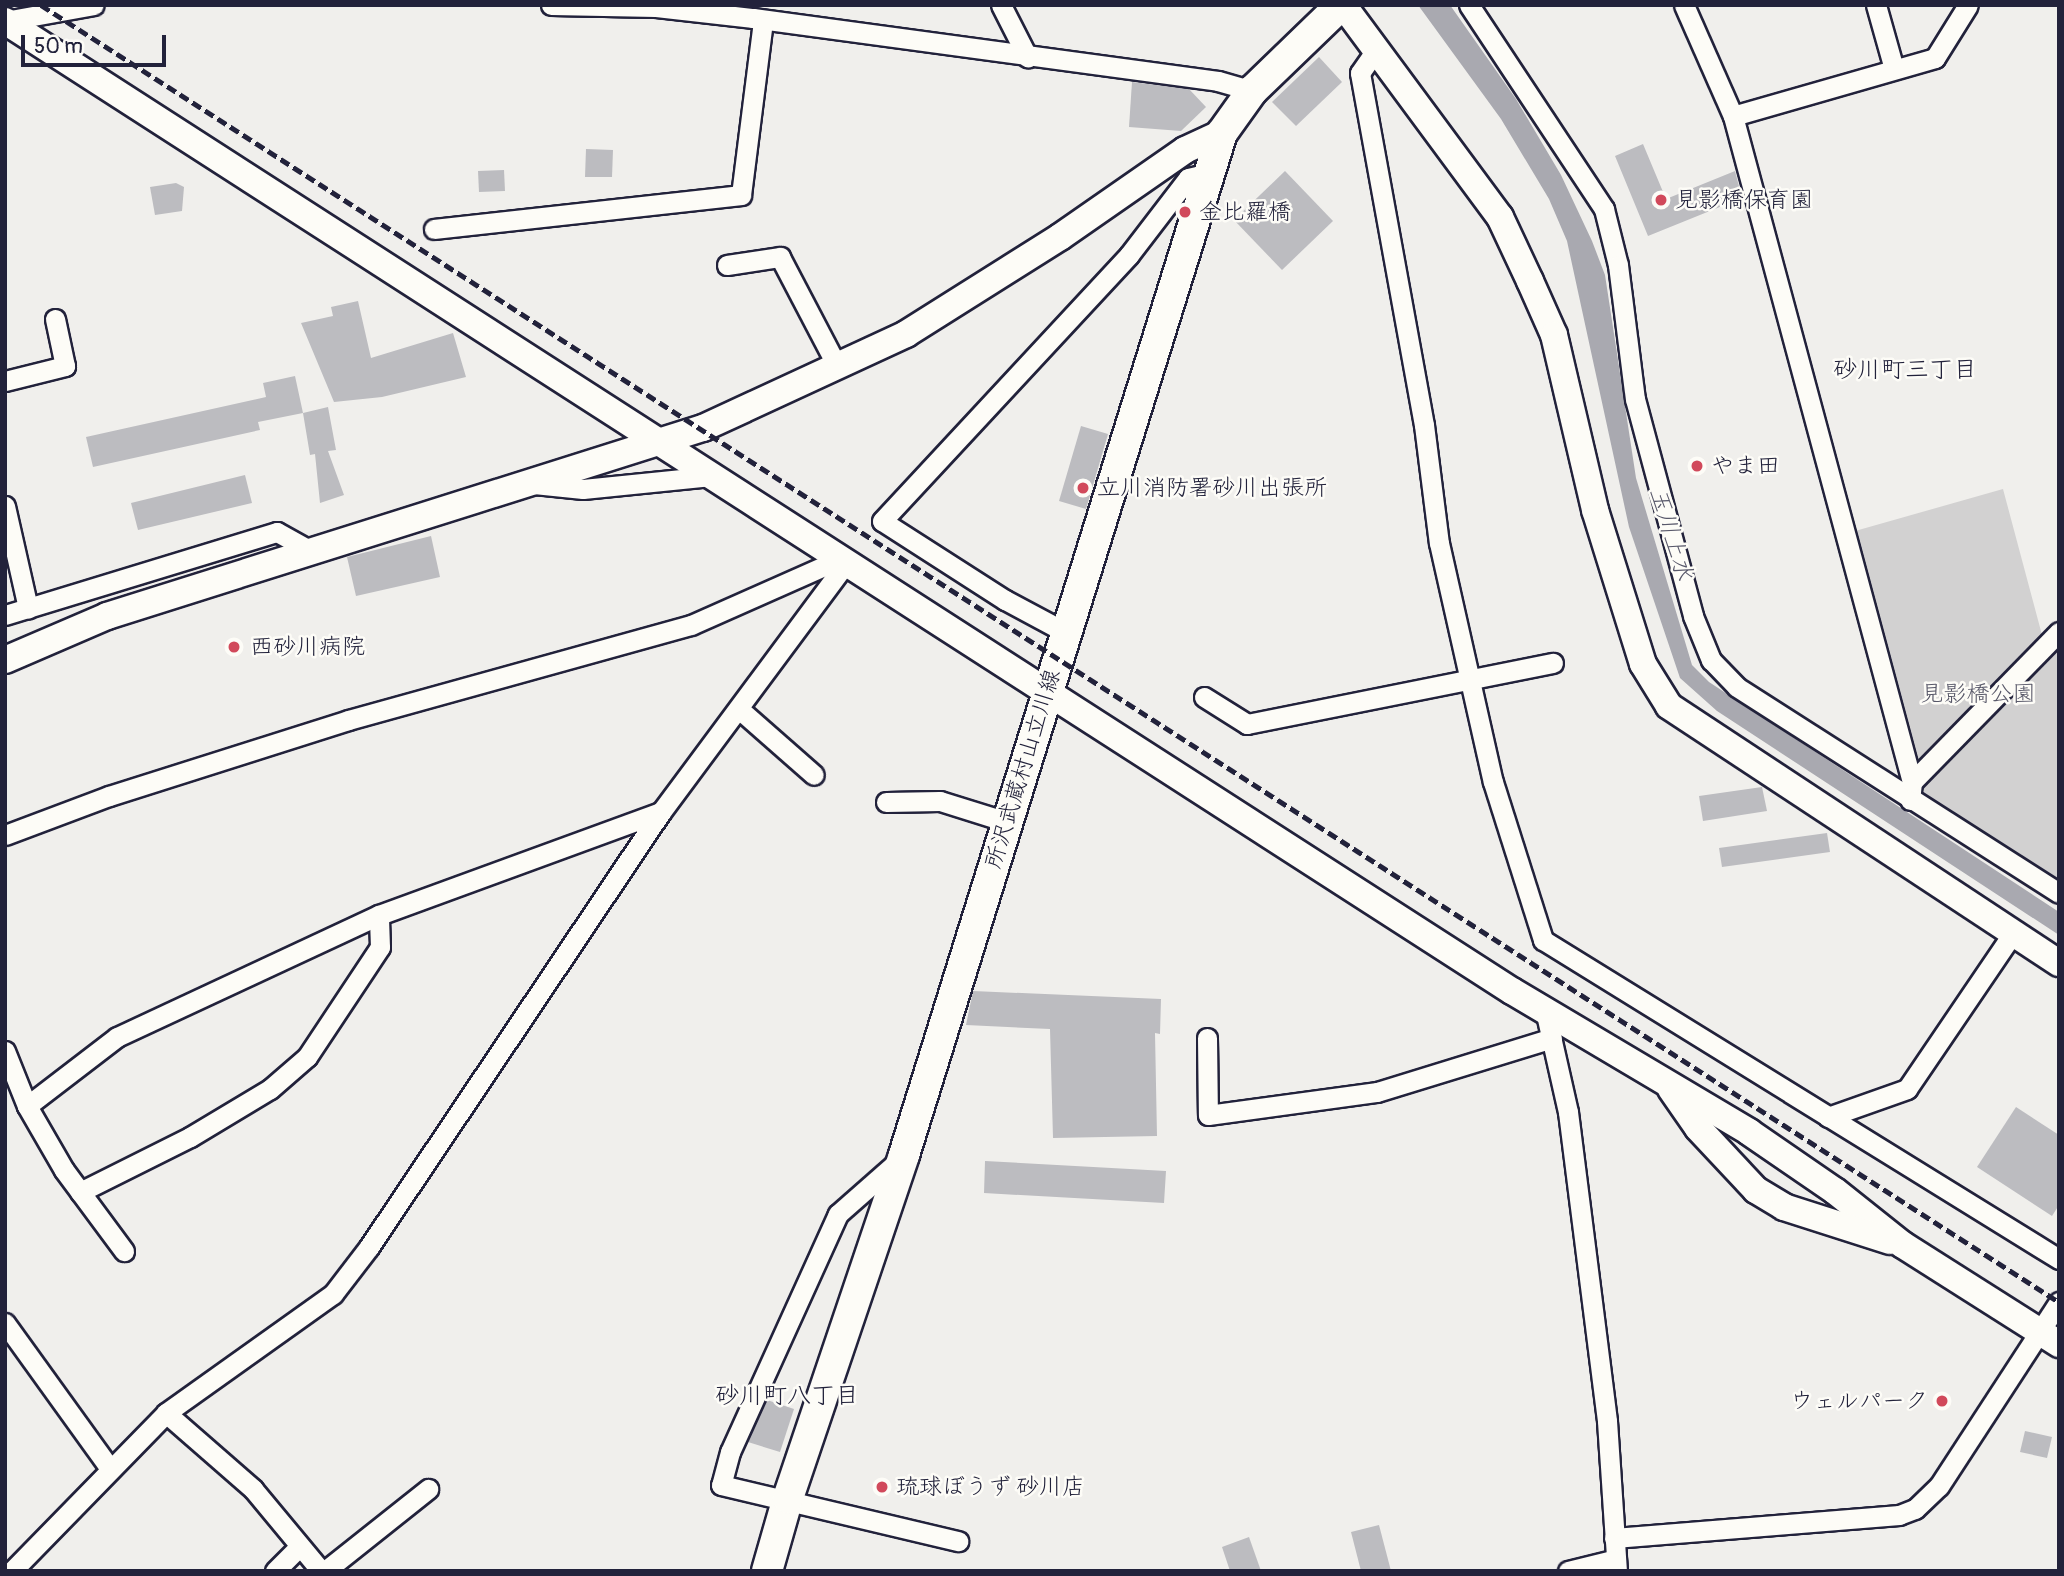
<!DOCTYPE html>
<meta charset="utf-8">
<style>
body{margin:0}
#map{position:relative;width:2064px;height:1576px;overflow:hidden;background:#f0efec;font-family:Pangolin,"Klee One",sans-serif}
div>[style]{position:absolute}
.green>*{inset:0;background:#d2d1d1}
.water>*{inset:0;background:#a9a9b0}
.building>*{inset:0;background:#bcbcc0}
.roads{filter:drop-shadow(2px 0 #22223b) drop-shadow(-2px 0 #22223b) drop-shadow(0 2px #22223b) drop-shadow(0 -2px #22223b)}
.street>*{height:19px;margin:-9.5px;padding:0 9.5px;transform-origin:9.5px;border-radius:9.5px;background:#fdfcf7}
.secondary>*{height:26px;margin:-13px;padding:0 13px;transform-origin:13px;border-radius:13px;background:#fdfcf7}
.primary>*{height:30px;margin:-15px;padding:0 15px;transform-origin:15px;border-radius:15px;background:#fdfcf7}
.rail>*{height:5px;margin-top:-2.5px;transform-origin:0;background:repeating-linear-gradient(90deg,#22223b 0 10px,transparent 0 15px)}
.dots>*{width:19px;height:19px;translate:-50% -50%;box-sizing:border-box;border:4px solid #fdfcf7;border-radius:50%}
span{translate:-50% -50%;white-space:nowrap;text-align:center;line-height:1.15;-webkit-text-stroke:5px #fdfcf7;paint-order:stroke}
.poi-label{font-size:23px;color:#22223b}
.left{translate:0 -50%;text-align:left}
.right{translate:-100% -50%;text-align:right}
.park-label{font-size:23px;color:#575768}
.street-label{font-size:23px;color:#22223b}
.neighbourhood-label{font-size:24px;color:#22223b}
.water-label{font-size:24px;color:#58586a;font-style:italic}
.frame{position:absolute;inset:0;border:7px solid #22223b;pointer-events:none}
.scale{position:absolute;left:21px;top:35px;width:145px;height:32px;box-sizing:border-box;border:4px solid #22223b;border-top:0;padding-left:9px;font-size:21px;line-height:24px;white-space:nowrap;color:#22223b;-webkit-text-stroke:5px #fdfcf7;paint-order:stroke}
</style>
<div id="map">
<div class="green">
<div style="clip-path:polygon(2003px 489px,2046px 650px,2059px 639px,2059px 892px,1917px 796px,1848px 533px)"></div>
</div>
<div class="water">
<div style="clip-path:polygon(1418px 5px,1450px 5px,1516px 99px,1561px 175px,1592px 241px,1605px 275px,1636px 478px,1692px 665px,1709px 682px,2059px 912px,2059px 935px,1717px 711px,1680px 678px,1629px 527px,1567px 241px,1549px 199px,1501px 119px)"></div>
</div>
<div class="building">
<div style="clip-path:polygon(1319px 57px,1342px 82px,1296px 126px,1272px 102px)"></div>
<div style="clip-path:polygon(1132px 82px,1189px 89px,1206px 107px,1181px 131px,1129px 127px)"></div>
<div style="clip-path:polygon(1643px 144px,1666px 199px,1735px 171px,1742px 198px,1648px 236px,1615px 156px)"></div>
<div style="clip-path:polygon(586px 149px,613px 150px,612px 177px,585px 177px)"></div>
<div style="clip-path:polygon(504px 170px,505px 191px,479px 192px,478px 171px)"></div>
<div style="clip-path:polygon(1285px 171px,1333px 221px,1282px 270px,1234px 220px)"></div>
<div style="clip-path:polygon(176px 183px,184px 187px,182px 211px,155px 215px,150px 187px)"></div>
<div style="clip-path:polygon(358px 301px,371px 358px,453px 333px,466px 377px,382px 397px,334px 402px,301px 323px,333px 316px,331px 307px)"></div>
<div style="clip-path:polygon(295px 376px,303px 413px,258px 422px,260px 430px,93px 467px,86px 437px,266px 397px,263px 383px)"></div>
<div style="clip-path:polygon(328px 407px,336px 450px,328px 451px,344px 495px,320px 503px,315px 454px,310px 455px,303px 413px)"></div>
<div style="clip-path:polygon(1081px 426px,1108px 434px,1086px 509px,1059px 501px)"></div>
<div style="clip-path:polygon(245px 475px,252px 503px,138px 530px,131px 503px)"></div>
<div style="clip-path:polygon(431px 536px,440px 577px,356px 596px,347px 557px)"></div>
<div style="clip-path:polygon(1762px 787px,1767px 811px,1703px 821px,1699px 796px)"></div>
<div style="clip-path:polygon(1827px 833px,1830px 852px,1722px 867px,1719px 848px)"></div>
<div style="clip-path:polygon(973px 991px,1161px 999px,1160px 1034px,1155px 1033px,1157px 1136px,1053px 1138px,1050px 1029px,966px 1025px)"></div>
<div style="clip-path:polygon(2016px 1107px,2059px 1135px,2059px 1205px,2052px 1216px,1977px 1167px)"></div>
<div style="clip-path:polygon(985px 1161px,1166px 1171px,1164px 1203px,984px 1193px)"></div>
<div style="clip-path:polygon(767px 1400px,794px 1409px,780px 1452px,748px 1442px)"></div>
<div style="clip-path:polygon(2025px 1431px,2052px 1437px,2047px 1458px,2020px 1452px)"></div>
<div style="clip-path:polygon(1379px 1525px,1391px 1571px,1361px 1571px,1351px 1532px)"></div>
<div style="clip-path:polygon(1249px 1537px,1261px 1571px,1230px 1571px,1222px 1547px)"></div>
</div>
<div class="roads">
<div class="street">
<div style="left:551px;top:5px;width:105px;rotate:1.1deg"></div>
<div style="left:656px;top:7px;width:98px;rotate:6.5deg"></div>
<div style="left:753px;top:18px;width:469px;rotate:7.7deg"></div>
<div style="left:1218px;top:81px;width:35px;rotate:16deg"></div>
<div style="left:1001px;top:5px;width:59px;rotate:63deg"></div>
<div style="left:1469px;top:5px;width:245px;rotate:56.5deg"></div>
<div style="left:1604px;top:209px;width:58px;rotate:76deg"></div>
<div style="left:1618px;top:265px;width:135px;rotate:82.8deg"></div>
<div style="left:1635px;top:399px;width:225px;rotate:75deg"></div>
<div style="left:1693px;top:616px;width:48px;rotate:67.8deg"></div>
<div style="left:1711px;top:660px;width:37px;rotate:46deg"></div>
<div style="left:1737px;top:687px;width:382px;rotate:32.6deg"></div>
<div style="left:1684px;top:5px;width:121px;rotate:66.2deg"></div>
<div style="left:1733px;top:116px;width:690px;rotate:74.96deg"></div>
<div style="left:1912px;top:782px;width:18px;rotate:96deg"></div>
<div style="left:1876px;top:5px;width:66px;rotate:74.3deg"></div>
<div style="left:5px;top:21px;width:90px;rotate:-10.2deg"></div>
<div style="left:1376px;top:50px;width:28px;rotate:125deg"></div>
<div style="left:1360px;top:73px;width:358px;rotate:79.7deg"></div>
<div style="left:1424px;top:425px;width:119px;rotate:82.8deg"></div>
<div style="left:1439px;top:543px;width:245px;rotate:77.3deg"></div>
<div style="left:1493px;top:782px;width:166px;rotate:72.4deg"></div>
<div style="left:1543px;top:940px;width:607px;rotate:31.73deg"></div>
<div style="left:1733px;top:116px;width:210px;rotate:-16deg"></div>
<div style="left:1935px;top:58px;width:62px;rotate:-58.1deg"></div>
<div style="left:434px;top:229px;width:309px;rotate:-6.3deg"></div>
<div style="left:741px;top:195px;width:176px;rotate:-82.8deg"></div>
<div style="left:727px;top:265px;width:54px;rotate:-8.6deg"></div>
<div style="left:780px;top:257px;width:125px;rotate:62.4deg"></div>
<div style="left:5px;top:381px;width:62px;rotate:-14deg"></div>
<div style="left:65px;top:366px;width:48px;rotate:-102deg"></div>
<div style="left:534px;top:484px;width:49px;rotate:5.8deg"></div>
<div style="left:583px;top:489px;width:129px;rotate:-5.8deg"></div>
<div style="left:5px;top:506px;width:105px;rotate:77.3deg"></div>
<div style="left:5px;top:615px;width:284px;rotate:-17deg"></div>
<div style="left:277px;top:532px;width:37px;rotate:29deg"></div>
<div style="left:1065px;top:632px;width:68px;rotate:-151.9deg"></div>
<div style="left:1005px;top:600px;width:146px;rotate:-147.3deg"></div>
<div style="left:882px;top:521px;width:363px;rotate:-47.1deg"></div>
<div style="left:1129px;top:255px;width:97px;rotate:-52.5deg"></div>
<div style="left:1188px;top:178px;width:22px;rotate:-13deg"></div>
<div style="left:1204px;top:697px;width:51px;rotate:32.1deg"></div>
<div style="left:1247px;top:724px;width:312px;rotate:-11.3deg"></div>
<div style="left:740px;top:710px;width:98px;rotate:41.3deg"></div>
<div style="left:1912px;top:782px;width:210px;rotate:-45.6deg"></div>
<div style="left:886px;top:802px;width:54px;rotate:-1.1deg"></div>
<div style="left:940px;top:801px;width:70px;rotate:17.4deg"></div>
<div style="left:5px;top:835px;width:111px;rotate:-20.6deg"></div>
<div style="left:109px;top:796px;width:251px;rotate:-17.6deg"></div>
<div style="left:348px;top:720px;width:356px;rotate:-15.5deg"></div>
<div style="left:691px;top:625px;width:163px;rotate:-23.9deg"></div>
<div style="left:1545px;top:1010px;width:105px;rotate:77.3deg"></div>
<div style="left:1568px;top:1112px;width:311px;rotate:82.8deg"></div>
<div style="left:1607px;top:1421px;width:150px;rotate:86.2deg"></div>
<div style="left:1207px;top:1038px;width:77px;rotate:89.3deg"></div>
<div style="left:1208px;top:1115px;width:171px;rotate:-7.8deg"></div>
<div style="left:1377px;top:1092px;width:183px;rotate:-17.1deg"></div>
<div style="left:5px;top:1051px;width:59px;rotate:68.2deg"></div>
<div style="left:27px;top:1106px;width:74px;rotate:60deg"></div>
<div style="left:64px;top:1170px;width:101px;rotate:53.5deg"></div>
<div style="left:27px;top:1106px;width:113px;rotate:-37.5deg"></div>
<div style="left:117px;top:1037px;width:289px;rotate:-25deg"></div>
<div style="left:379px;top:915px;width:300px;rotate:-20.1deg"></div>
<div style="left:1828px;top:1117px;width:84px;rotate:-19.5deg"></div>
<div style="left:1907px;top:1089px;width:189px;rotate:-55.8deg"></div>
<div style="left:904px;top:1156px;width:88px;rotate:138.7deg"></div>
<div style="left:838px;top:1214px;width:261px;rotate:114.4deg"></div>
<div style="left:730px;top:1452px;width:34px;rotate:105deg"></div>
<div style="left:721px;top:1485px;width:244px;rotate:13.3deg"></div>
<div style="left:80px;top:1192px;width:123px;rotate:-26.6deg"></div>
<div style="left:190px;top:1137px;width:93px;rotate:-31deg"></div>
<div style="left:270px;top:1089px;width:49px;rotate:-40.9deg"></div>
<div style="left:307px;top:1057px;width:132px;rotate:-56.4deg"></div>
<div style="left:380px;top:947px;width:32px;rotate:-92deg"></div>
<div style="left:5px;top:1323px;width:178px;rotate:54.2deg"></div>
<div style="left:166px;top:1413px;width:116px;rotate:41.1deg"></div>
<div style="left:253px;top:1489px;width:107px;rotate:50.3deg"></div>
<div style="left:1614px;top:1538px;width:286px;rotate:-4.6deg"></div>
<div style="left:1899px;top:1515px;width:17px;rotate:-21deg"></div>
<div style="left:1915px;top:1509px;width:33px;rotate:-44deg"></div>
<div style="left:1939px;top:1486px;width:220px;rotate:-56.9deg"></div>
<div style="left:12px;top:1571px;width:221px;rotate:-45.7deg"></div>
<div style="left:166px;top:1413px;width:205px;rotate:-35.5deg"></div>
<div style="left:333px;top:1294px;width:59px;rotate:-52.5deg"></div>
<div style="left:369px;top:1247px;width:524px;rotate:-56.13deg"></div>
<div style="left:661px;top:812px;width:310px;rotate:-53.4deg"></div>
<div style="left:275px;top:1571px;width:35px;rotate:-45deg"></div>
<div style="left:325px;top:1571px;width:132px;rotate:-38.5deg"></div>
<div style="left:1568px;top:1571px;width:49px;rotate:-14deg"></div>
</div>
<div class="secondary">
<div style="left:1343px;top:5px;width:264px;rotate:53.5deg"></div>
<div style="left:1500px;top:217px;width:71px;rotate:64.9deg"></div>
<div style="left:1530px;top:281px;width:59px;rotate:66deg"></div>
<div style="left:1554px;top:335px;width:180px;rotate:76.8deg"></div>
<div style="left:1595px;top:510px;width:161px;rotate:72.7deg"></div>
<div style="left:1643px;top:664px;width:49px;rotate:58.2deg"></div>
<div style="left:1669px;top:706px;width:467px;rotate:33.4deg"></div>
<div style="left:5px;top:21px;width:1792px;rotate:32.77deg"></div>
<div style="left:1512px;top:991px;width:276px;rotate:30.7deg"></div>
<div style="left:1749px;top:1132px;width:104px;rotate:34.5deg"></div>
<div style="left:1835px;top:1191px;width:87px;rotate:38.5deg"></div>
<div style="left:1903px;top:1245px;width:185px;rotate:32.4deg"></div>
<div style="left:5px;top:660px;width:111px;rotate:-23.3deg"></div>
<div style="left:107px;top:616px;width:625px;rotate:-17.51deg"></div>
<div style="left:703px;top:428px;width:224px;rotate:-24.8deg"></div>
<div style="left:906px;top:334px;width:182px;rotate:-32.2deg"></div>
<div style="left:1060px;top:237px;width:152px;rotate:-34.8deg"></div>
<div style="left:1185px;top:150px;width:41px;rotate:-24.7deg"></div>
<div style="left:1671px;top:1089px;width:47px;rotate:55.3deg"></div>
<div style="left:1698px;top:1128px;width:85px;rotate:46.9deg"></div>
<div style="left:1756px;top:1190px;width:33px;rotate:31deg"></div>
<div style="left:1784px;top:1207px;width:111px;rotate:17.8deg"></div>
</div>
<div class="primary">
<div style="left:767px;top:1571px;width:76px;rotate:-74deg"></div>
<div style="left:788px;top:1498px;width:362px;rotate:-71.3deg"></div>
<div style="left:904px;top:1155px;width:1070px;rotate:-72.72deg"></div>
<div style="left:1222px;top:133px;width:52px;rotate:-54.5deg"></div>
<div style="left:1252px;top:91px;width:124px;rotate:-44deg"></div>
</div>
</div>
<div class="rail">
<div style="left:41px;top:5px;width:2399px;rotate:32.73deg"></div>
</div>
<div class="dots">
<div style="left:1661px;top:200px;background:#d1495b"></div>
<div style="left:1185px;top:212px;background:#d1495b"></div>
<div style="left:1697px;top:466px;background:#d1495b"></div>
<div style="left:1083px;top:488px;background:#d1495b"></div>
<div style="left:234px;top:647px;background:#d1495b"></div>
<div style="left:1942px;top:1401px;background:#d1495b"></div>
<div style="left:882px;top:1487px;background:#d1495b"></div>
</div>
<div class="poi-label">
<span class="left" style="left:1675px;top:200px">見影橋保育園</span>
<span class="left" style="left:1199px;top:212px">金比羅橋</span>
<span class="left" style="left:1711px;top:466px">やま田</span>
<span class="left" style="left:1097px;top:488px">立川消防署砂川出張所</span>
<span class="left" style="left:250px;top:647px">西砂川病院</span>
<span class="right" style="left:1928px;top:1401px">ウェルパーク</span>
<span class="left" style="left:896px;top:1487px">琉球ぼうず 砂川店</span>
</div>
<div class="park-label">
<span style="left:1978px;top:694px">見影橋公園</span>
</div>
<div class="street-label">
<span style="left:1023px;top:769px;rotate:-73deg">所沢武蔵村山立川線</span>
</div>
<div class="neighbourhood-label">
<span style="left:1905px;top:370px">砂川町三丁目</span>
<span style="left:787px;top:1396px">砂川町八丁目</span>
</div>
<div class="water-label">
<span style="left:1671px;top:534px;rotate:73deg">玉川上水</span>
</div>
<div class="frame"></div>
<div class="scale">50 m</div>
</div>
